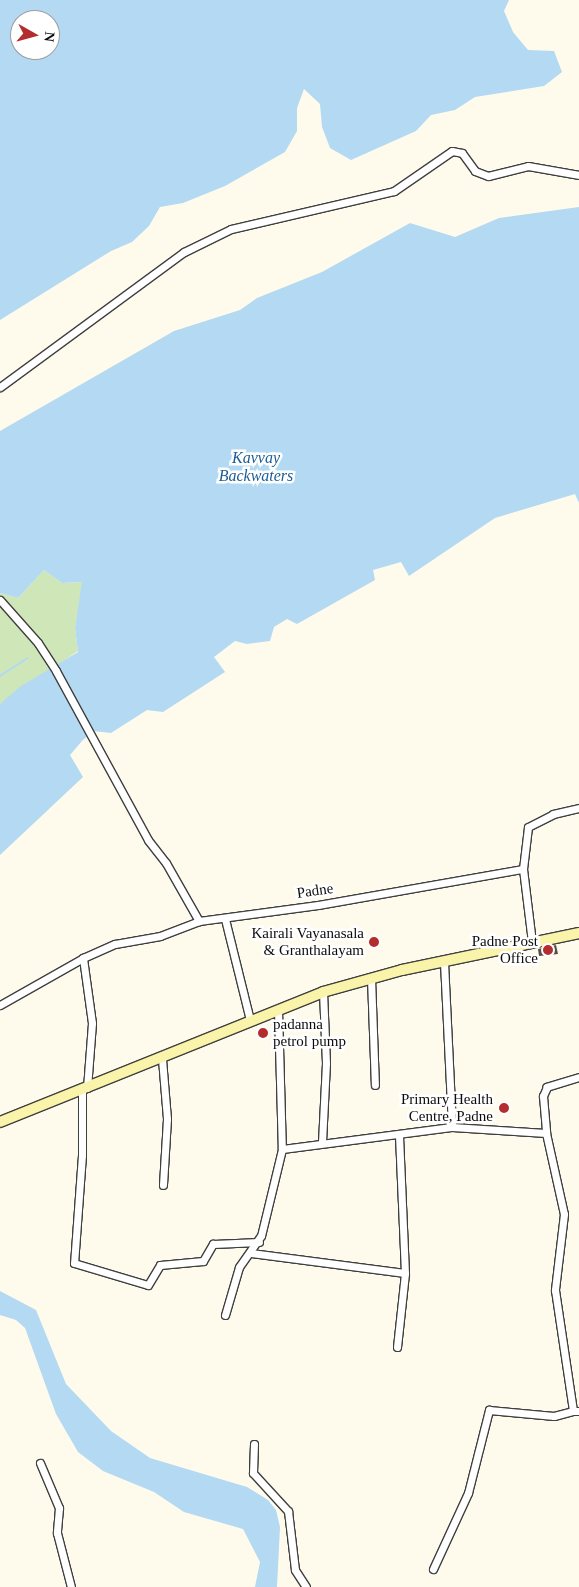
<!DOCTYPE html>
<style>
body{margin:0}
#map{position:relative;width:579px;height:1587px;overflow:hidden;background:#fefbec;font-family:"Times New Roman",serif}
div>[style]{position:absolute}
.green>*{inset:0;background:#cee6b8}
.water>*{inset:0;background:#b4d9f2}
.stream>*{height:2px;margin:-1px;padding:0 1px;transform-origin:1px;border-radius:1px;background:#b4d9f2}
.building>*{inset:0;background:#544e49}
.roads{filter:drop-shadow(1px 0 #3f3f3f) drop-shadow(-1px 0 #3f3f3f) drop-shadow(0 1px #3f3f3f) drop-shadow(0 -1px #3f3f3f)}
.street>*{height:7px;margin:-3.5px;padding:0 3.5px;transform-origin:3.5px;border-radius:3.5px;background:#fff}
.secondary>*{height:10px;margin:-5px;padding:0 5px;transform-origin:5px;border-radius:5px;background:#faf4ab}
.dots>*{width:14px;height:14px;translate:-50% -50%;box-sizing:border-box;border:2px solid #fff;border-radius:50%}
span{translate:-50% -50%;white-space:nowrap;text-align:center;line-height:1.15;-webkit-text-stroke:5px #fff;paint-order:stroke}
.street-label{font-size:15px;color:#0c0c0c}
.poi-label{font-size:15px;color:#0c0c0c}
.right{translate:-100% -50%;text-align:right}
.left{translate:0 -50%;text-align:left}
.water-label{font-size:16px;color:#1d5d96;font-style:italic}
.north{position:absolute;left:10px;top:10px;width:50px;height:50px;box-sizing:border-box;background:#fff;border:1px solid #9e9e9e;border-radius:50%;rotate:97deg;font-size:14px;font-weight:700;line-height:20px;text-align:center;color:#0c0c0c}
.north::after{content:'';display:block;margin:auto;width:18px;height:22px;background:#b32d2f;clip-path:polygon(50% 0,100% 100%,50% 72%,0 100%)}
</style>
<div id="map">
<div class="green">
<div style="clip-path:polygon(44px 570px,62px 583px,83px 582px,75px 628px,78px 651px,0 704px,0 593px,18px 598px)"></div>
</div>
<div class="water">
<div style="clip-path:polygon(evenodd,0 0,509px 0,504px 11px,513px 32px,528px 50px,554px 51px,562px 72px,544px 86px,475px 97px,455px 110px,431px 115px,416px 131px,351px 160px,330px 148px,322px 127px,320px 104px,304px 89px,297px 108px,297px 131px,285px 152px,225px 186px,183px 203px,160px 207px,149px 226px,132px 242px,111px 251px,0 320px,0 0,20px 20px,50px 20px,50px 50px,20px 50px,20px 20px)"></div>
<div style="clip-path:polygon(579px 207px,579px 503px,575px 494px,495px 518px,409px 576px,401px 562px,373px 570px,375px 580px,297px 624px,287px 619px,274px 627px,270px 641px,247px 644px,235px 641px,214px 657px,225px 672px,163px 712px,147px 710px,111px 733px,93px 731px,82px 741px,70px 755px,83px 777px,0 855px,0 704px,21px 686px,78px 652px,75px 628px,82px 582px,62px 583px,44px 570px,18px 598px,0 593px,0 431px,174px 331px,240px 310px,257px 298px,322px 272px,410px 223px,455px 237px,499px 218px)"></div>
<div style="clip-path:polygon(0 1291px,36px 1310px,66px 1384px,111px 1431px,150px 1458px,247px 1487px,268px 1500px,276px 1510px,280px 1527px,277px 1587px,255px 1587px,260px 1562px,243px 1529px,184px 1512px,154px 1492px,103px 1471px,78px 1452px,56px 1414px,25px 1328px,16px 1320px,0 1315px)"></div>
</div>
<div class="stream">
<div style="left:0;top:676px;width:33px;rotate:-33deg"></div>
</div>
<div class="building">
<div style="clip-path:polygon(556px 945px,558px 954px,539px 956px,538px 949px)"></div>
</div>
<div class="roads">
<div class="street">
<div style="left:0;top:387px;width:228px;rotate:-36.3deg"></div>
<div style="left:184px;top:252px;width:52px;rotate:-26.1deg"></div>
<div style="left:231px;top:229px;width:167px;rotate:-13.1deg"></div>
<div style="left:394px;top:191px;width:70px;rotate:-34.6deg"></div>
<div style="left:452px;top:151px;width:10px;rotate:11deg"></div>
<div style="left:462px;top:153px;width:22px;rotate:54deg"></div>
<div style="left:475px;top:171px;width:14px;rotate:21deg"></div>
<div style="left:488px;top:176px;width:41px;rotate:-14deg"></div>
<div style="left:528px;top:166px;width:52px;rotate:10deg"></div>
<div style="left:0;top:600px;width:57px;rotate:48.5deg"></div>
<div style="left:38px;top:643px;width:33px;rotate:57deg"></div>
<div style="left:56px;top:671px;width:192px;rotate:61.4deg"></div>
<div style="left:148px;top:840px;width:29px;rotate:52deg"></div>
<div style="left:166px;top:863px;width:67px;rotate:60.4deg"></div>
<div style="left:199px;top:921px;width:120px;rotate:-7.7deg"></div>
<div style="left:318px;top:905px;width:208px;rotate:-10deg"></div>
<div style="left:523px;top:869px;width:42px;rotate:-83.2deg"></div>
<div style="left:528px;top:827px;width:28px;rotate:-27deg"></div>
<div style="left:553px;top:814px;width:27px;rotate:-13deg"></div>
<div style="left:523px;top:869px;width:74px;rotate:83deg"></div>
<div style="left:225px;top:919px;width:104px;rotate:76.1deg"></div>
<div style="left:444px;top:962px;width:165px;rotate:87.2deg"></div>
<div style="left:452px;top:1127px;width:94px;rotate:3.7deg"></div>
<div style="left:371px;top:978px;width:107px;rotate:87.9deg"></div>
<div style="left:0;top:1005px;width:95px;rotate:-29.5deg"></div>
<div style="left:278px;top:1010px;width:139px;rotate:88.4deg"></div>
<div style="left:162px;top:1059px;width:60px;rotate:85.2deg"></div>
<div style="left:167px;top:1119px;width:66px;rotate:93.5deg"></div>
<div style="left:579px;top:1077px;width:34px;rotate:163deg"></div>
<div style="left:547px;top:1087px;width:10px;rotate:114deg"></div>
<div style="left:543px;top:1096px;width:37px;rotate:85deg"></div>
<div style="left:546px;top:1133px;width:83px;rotate:77.5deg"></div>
<div style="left:564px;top:1214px;width:77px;rotate:96.8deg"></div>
<div style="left:555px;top:1290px;width:122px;rotate:81.5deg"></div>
<div style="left:573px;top:1411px;width:6px"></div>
<div style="left:87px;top:1088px;width:65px;rotate:-85.6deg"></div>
<div style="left:92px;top:1023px;width:66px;rotate:-97.9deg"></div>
<div style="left:83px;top:958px;width:35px;rotate:-24deg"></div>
<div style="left:115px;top:944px;width:46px;rotate:-10.1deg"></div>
<div style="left:160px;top:936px;width:42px;rotate:-21deg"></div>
<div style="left:82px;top:1090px;width:65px;rotate:90deg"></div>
<div style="left:82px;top:1155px;width:108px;rotate:94.2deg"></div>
<div style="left:74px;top:1263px;width:77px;rotate:16.6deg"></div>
<div style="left:148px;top:1285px;width:23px;rotate:-59deg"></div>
<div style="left:160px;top:1265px;width:43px;rotate:-5.3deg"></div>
<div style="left:203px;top:1261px;width:20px;rotate:-60deg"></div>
<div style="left:213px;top:1244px;width:46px;rotate:-2.5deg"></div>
<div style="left:322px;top:1142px;width:79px;rotate:-87.1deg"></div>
<div style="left:326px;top:1063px;width:71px;rotate:-92.4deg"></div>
<div style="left:251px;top:1253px;width:155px;rotate:7.4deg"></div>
<div style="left:225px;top:1315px;width:50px;rotate:-73.7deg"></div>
<div style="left:239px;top:1267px;width:38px;rotate:-55deg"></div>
<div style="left:261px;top:1236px;width:89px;rotate:-76.4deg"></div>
<div style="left:282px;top:1149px;width:171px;rotate:-7.4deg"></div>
<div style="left:397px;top:1347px;width:74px;rotate:-83.8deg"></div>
<div style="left:405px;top:1273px;width:139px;rotate:-92.5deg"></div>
<div style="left:254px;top:1444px;width:29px;rotate:92deg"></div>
<div style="left:253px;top:1473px;width:52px;rotate:47.4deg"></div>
<div style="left:288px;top:1511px;width:59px;rotate:83.2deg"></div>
<div style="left:295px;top:1570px;width:20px;rotate:57deg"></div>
<div style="left:40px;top:1463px;width:49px;rotate:67.1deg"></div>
<div style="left:59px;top:1508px;width:25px;rotate:95deg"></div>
<div style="left:57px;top:1533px;width:56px;rotate:75.5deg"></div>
<div style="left:433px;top:1569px;width:84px;rotate:-65.3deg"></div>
<div style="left:468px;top:1493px;width:86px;rotate:-75.8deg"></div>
<div style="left:489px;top:1410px;width:65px;rotate:5.3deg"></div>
<div style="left:554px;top:1416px;width:20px;rotate:-15deg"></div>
</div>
<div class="secondary">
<div style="left:0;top:1122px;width:348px;rotate:-21.9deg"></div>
<div style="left:323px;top:992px;width:82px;rotate:-15.6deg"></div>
<div style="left:402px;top:970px;width:181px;rotate:-11.8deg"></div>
</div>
</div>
<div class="dots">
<div style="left:374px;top:942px;background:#b32d2f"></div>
<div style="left:548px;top:950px;background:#b32d2f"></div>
<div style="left:263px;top:1033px;background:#b32d2f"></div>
<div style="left:504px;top:1108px;background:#b32d2f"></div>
</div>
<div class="street-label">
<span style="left:315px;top:891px;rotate:-8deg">Padne</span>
</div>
<div class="poi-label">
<span class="right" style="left:364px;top:942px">Kairali Vayanasala<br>&amp; Granthalayam</span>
<span class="right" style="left:538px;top:950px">Padne Post<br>Office</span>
<span class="left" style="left:273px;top:1033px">padanna<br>petrol pump</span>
<span class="right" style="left:493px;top:1108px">Primary Health<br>Centre, Padne</span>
</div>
<div class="water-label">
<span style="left:256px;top:467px">Kavvay<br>Backwaters</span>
</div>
<div class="north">N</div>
</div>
